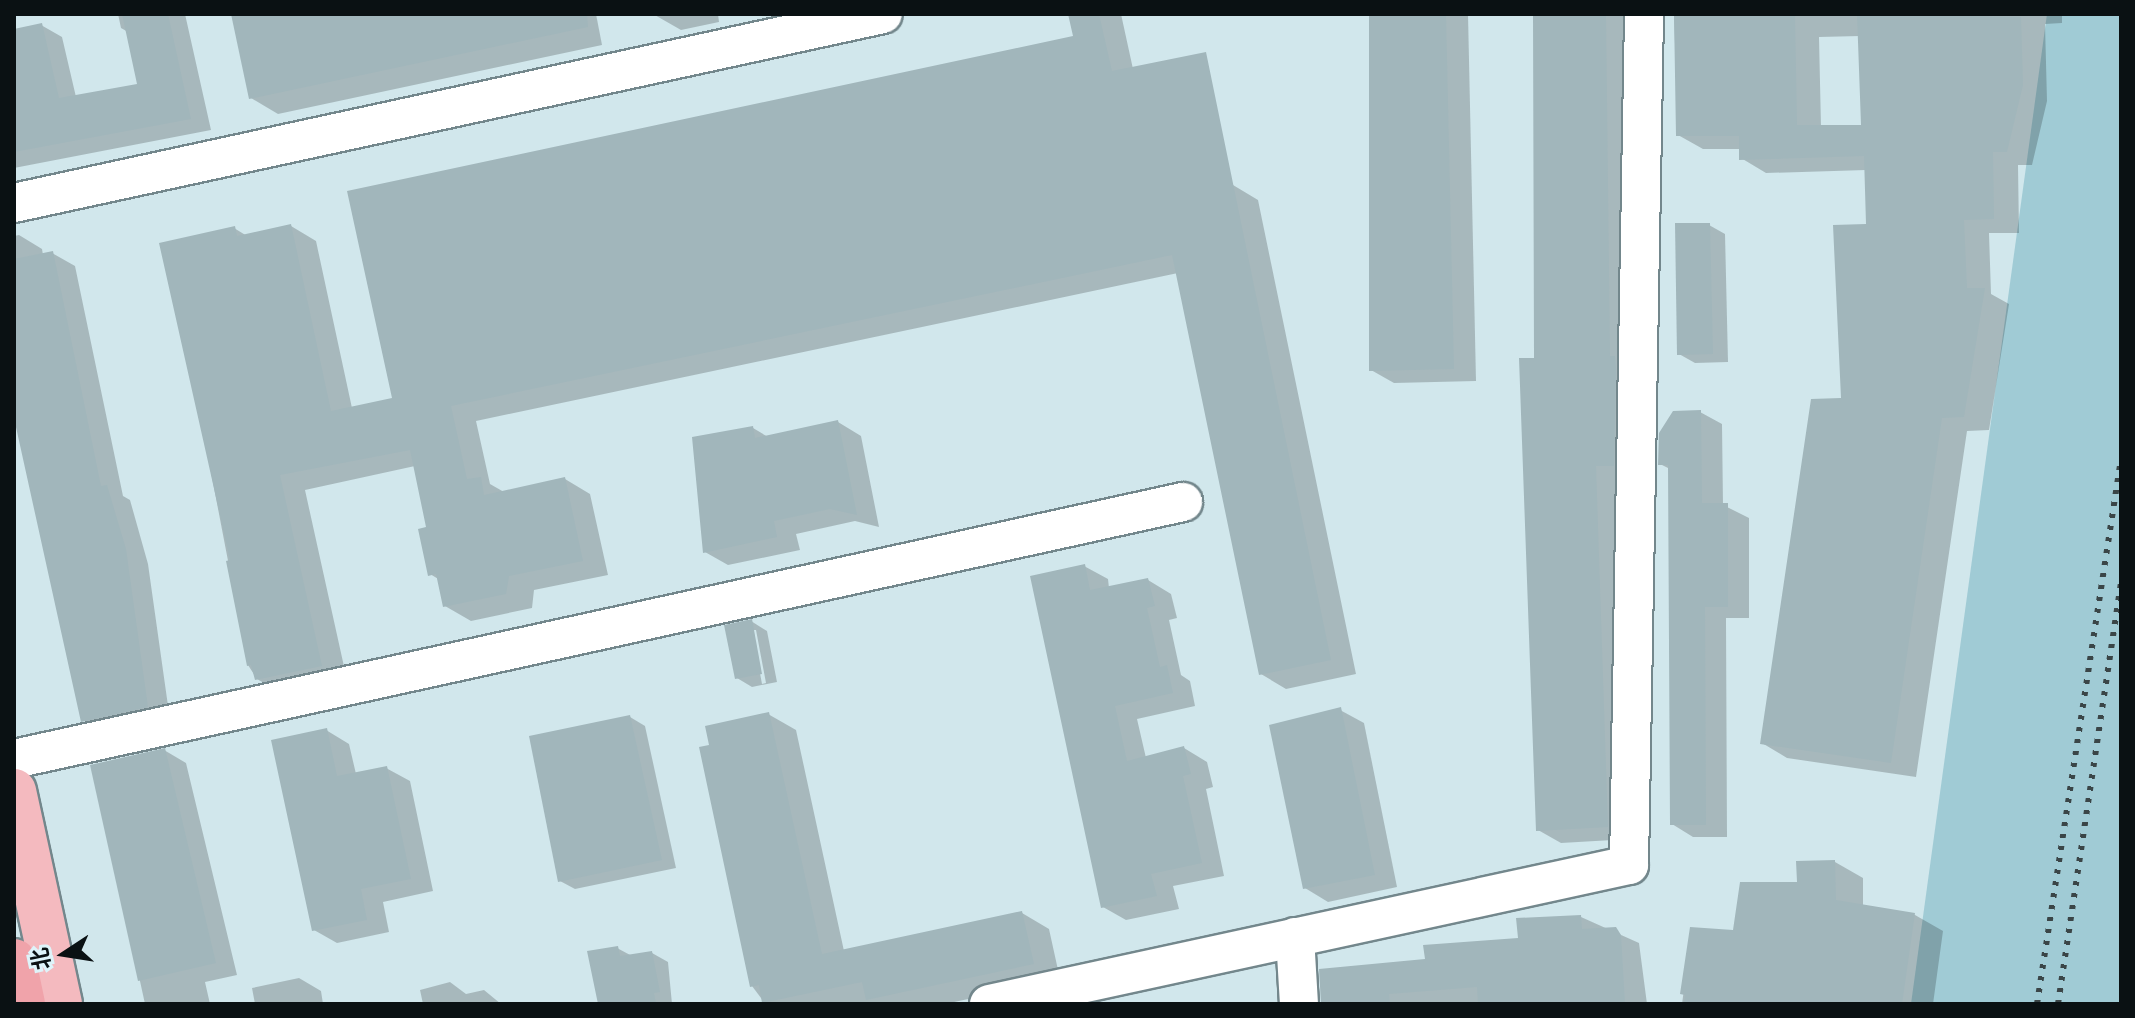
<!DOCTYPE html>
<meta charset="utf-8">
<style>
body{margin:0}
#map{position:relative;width:2135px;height:1018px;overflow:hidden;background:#d1e7ec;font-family:Manrope,"Noto Sans SC",sans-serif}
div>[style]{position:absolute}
.green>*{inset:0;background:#a0cbd5}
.shadow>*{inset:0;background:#0003}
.building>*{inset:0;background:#a1b6bb}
.roads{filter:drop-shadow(2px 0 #73878c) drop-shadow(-2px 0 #73878c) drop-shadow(0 2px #73878c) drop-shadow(0 -2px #73878c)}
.minor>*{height:38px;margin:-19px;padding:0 19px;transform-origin:19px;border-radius:19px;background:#fff}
.primary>*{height:44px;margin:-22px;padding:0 22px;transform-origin:22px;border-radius:22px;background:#f4babf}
.trunk>*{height:44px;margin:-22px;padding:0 22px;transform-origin:22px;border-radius:22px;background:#f0a3aa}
.rail>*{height:6px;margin-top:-3px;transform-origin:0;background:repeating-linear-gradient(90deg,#3a4547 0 4px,transparent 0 12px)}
span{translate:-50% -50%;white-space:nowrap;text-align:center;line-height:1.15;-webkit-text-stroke:8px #def4fa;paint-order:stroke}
.frame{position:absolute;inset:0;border:16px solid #0a1113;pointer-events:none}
.north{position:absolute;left:24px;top:914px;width:80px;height:80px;-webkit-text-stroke:6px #def4fa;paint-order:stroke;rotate:258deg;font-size:22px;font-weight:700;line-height:32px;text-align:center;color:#0a1113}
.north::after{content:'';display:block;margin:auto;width:28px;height:36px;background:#0a1113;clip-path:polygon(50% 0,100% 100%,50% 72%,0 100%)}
</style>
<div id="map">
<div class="green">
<div style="clip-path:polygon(2047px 14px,2121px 14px,2121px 1004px,1911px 1004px)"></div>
</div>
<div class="shadow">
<div style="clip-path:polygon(118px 14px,185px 14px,211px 130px,14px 168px,14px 31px,41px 25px,62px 37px,76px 97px,140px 85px,128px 32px,121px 28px)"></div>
<div style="clip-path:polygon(233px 14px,596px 14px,602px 45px,278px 114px,251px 98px)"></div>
<div style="clip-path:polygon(718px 14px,719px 22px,681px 30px,653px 14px)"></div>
<div style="clip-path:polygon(1070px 14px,1121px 14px,1133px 69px,1233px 185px,1258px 200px,1356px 674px,1286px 689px,1261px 674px,1178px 273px,476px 421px,490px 484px,504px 492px,565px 479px,590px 494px,608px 575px,534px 590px,532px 608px,471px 621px,445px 606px,440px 580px,430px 574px,429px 529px,415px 466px,305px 490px,347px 680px,283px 694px,257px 679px,248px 665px,181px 316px,234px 228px,247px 236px,291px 226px,316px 241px,352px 408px,395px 399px,1075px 38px)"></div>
<div style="clip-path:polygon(1371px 14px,1468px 14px,1476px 381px,1394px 383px,1371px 370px)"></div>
<div style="clip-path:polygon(1535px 14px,1628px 14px,1630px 839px,1561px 843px,1538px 830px)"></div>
<div style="clip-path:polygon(evenodd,1674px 14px,2062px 14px,2062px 23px,2045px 24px,2047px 101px,2032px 165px,2018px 165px,2019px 233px,1989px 233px,1991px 294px,2009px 304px,1989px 430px,1967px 431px,1916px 777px,1787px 758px,1762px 743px,1843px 400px,1868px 226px,1866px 170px,1766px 173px,1741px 158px,1741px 149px,1703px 149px,1678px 135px,1674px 14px,1860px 36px,1863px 127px,1821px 127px,1819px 37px,1860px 36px)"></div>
<div style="clip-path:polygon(1709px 225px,1725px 234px,1728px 362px,1695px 363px,1679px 354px)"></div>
<div style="clip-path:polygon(19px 235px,42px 249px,43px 255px,52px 253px,75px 266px,123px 496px,130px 500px,148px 564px,170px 720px,106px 734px,83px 720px,14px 402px,14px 236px)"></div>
<div style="clip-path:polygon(1700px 412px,1722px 424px,1723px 505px,1749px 518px,1749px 618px,1726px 618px,1727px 837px,1693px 837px,1672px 824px,1670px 469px,1660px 464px)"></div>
<div style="clip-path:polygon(838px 422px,861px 436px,879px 527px,855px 521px,796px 534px,800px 550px,728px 565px,705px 552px,753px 428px,768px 437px)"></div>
<div style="clip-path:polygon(1084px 566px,1108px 579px,1109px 588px,1148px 580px,1171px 594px,1177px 618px,1169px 620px,1181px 675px,1190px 681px,1195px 706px,1137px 719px,1146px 758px,1184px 748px,1207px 762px,1213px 787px,1206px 789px,1224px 876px,1173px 886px,1179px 909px,1126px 920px,1103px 907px)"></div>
<div style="clip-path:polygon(evenodd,751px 621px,767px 631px,777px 682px,752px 687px,737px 678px,751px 621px,752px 630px,756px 630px,766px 683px,762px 684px,752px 630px)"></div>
<div style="clip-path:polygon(1340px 710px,1364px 723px,1397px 887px,1328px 902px,1305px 888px)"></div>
<div style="clip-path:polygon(768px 714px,796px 730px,844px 951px,1022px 913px,1049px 929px,1060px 979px,945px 1004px,764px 1002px,752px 986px,711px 747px)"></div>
<div style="clip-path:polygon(630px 717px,645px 726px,676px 868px,575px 889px,560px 881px)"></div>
<div style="clip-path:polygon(326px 730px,349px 744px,356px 774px,386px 768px,410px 781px,433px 891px,383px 902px,389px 932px,337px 943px,314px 930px)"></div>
<div style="clip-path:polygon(164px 750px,186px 763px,237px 975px,205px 982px,210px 1004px,145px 1004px,93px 766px)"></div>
<div style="clip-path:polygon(1835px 862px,1863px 878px,1863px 907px,1915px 915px,1943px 931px,1933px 1004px,1682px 1004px,1692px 929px,1734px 932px)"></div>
<div style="clip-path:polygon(1581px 917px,1639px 943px,1647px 1004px,1321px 1004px,1427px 960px,1520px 940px)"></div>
<div style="clip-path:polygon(617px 948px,632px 956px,652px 953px,668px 962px,672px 1004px,600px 1004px)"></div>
<div style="clip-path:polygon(299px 978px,321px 991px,323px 1004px,255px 1004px,252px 988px)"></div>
<div style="clip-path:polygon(450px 982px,466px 994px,484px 990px,501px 1004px,423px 1004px,420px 990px)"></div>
</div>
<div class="building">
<div style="clip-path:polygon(122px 14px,168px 14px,191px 119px,14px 152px,14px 29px,42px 23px,59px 98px,137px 84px)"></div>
<div style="clip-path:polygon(231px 14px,587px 14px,588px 27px,249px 99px)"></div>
<div style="clip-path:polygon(1068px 14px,1099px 14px,1112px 71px,1206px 52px,1331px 660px,1259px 675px,1172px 255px,451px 406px,467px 479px,481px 477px,484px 495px,565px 477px,583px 561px,509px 576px,506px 594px,443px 607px,436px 574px,428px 576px,418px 529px,426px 527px,410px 450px,280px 475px,322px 666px,255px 680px,251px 665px,247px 666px,226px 561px,230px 560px,159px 243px,235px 226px,237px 236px,291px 224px,331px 411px,392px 398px,347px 191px,1073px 36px)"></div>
<div style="clip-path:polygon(1369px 14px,1446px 14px,1454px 369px,1369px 371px)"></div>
<div style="clip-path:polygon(1533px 14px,1606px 14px,1610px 356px,1615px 356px,1616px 368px,1614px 466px,1596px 466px,1608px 827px,1536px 831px,1519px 358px,1534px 358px)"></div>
<div style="clip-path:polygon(1674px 14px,1795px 14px,1797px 125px,1861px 125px,1857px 14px,2021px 17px,2023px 85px,2007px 152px,1993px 152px,1994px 219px,1964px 220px,1967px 288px,1985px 288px,1964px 417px,1942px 418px,1891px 763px,1760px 744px,1811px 399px,1841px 398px,1833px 225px,1866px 224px,1864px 156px,1739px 160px,1739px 136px,1676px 136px)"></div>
<div style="clip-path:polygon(1675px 223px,1710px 223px,1713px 354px,1677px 355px)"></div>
<div style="clip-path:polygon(53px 251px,101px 486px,107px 485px,126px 549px,148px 707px,81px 722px,14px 418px,14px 259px)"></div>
<div style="clip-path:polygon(1701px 410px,1702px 503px,1728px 503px,1728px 607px,1705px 607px,1706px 825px,1670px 825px,1668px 465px,1658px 465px,1659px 433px,1673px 411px)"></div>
<div style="clip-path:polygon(838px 420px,857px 515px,830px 509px,774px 521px,777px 537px,703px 553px,692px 437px,753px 426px,755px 438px)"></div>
<div style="clip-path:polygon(1085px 564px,1090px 590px,1148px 578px,1155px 606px,1147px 608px,1160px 667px,1167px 665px,1173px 693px,1115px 706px,1127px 761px,1184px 746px,1191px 774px,1183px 776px,1202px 863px,1151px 874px,1157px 896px,1101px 908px,1030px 576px)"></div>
<div style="clip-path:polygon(752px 619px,762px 674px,735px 679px,724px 625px)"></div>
<div style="clip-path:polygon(1341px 707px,1375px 875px,1303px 889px,1269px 725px)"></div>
<div style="clip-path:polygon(769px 712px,822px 954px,1022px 911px,1034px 964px,866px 1000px,862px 982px,762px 1003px,759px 985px,750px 987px,699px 747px,709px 745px,705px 726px)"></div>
<div style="clip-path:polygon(630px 715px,662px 860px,558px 882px,529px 736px)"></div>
<div style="clip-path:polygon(327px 728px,337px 776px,387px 766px,411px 879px,361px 889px,367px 920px,312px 931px,271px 740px)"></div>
<div style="clip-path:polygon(165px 748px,216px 963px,138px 981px,90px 765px)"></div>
<div style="clip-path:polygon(1835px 860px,1836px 900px,1915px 913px,1902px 1004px,1684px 1004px,1685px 995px,1680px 994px,1690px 927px,1733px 930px,1740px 882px,1797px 882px,1796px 861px)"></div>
<div style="clip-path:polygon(1581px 915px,1582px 929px,1616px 927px,1621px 935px,1625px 1004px,1478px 1004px,1477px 987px,1389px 994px,1390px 1004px,1321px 1004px,1319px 969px,1425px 959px,1423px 945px,1518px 938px,1516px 918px)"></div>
<div style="clip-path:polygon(618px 946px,620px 956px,652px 951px,660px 992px,654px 993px,656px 1004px,598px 1004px,587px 951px)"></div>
</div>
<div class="roads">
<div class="minor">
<div style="left:14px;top:203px;width:889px;rotate:-12.27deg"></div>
<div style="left:14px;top:759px;width:1197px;rotate:-12.4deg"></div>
<div style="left:1295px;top:937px;width:67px;rotate:86.6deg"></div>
<div style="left:989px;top:1004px;width:655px;rotate:-12.25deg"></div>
<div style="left:1629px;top:865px;width:851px;rotate:-88.99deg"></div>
</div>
<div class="primary">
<div style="left:14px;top:791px;width:218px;rotate:77.8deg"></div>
</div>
<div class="trunk">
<div style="left:14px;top:961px;width:44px;rotate:78.2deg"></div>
</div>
</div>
<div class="rail">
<div style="left:2037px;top:1004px;width:551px;rotate:-81.24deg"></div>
<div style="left:2058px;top:1004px;width:427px;rotate:-81.5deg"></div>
</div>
<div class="frame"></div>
<div class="north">北</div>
</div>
